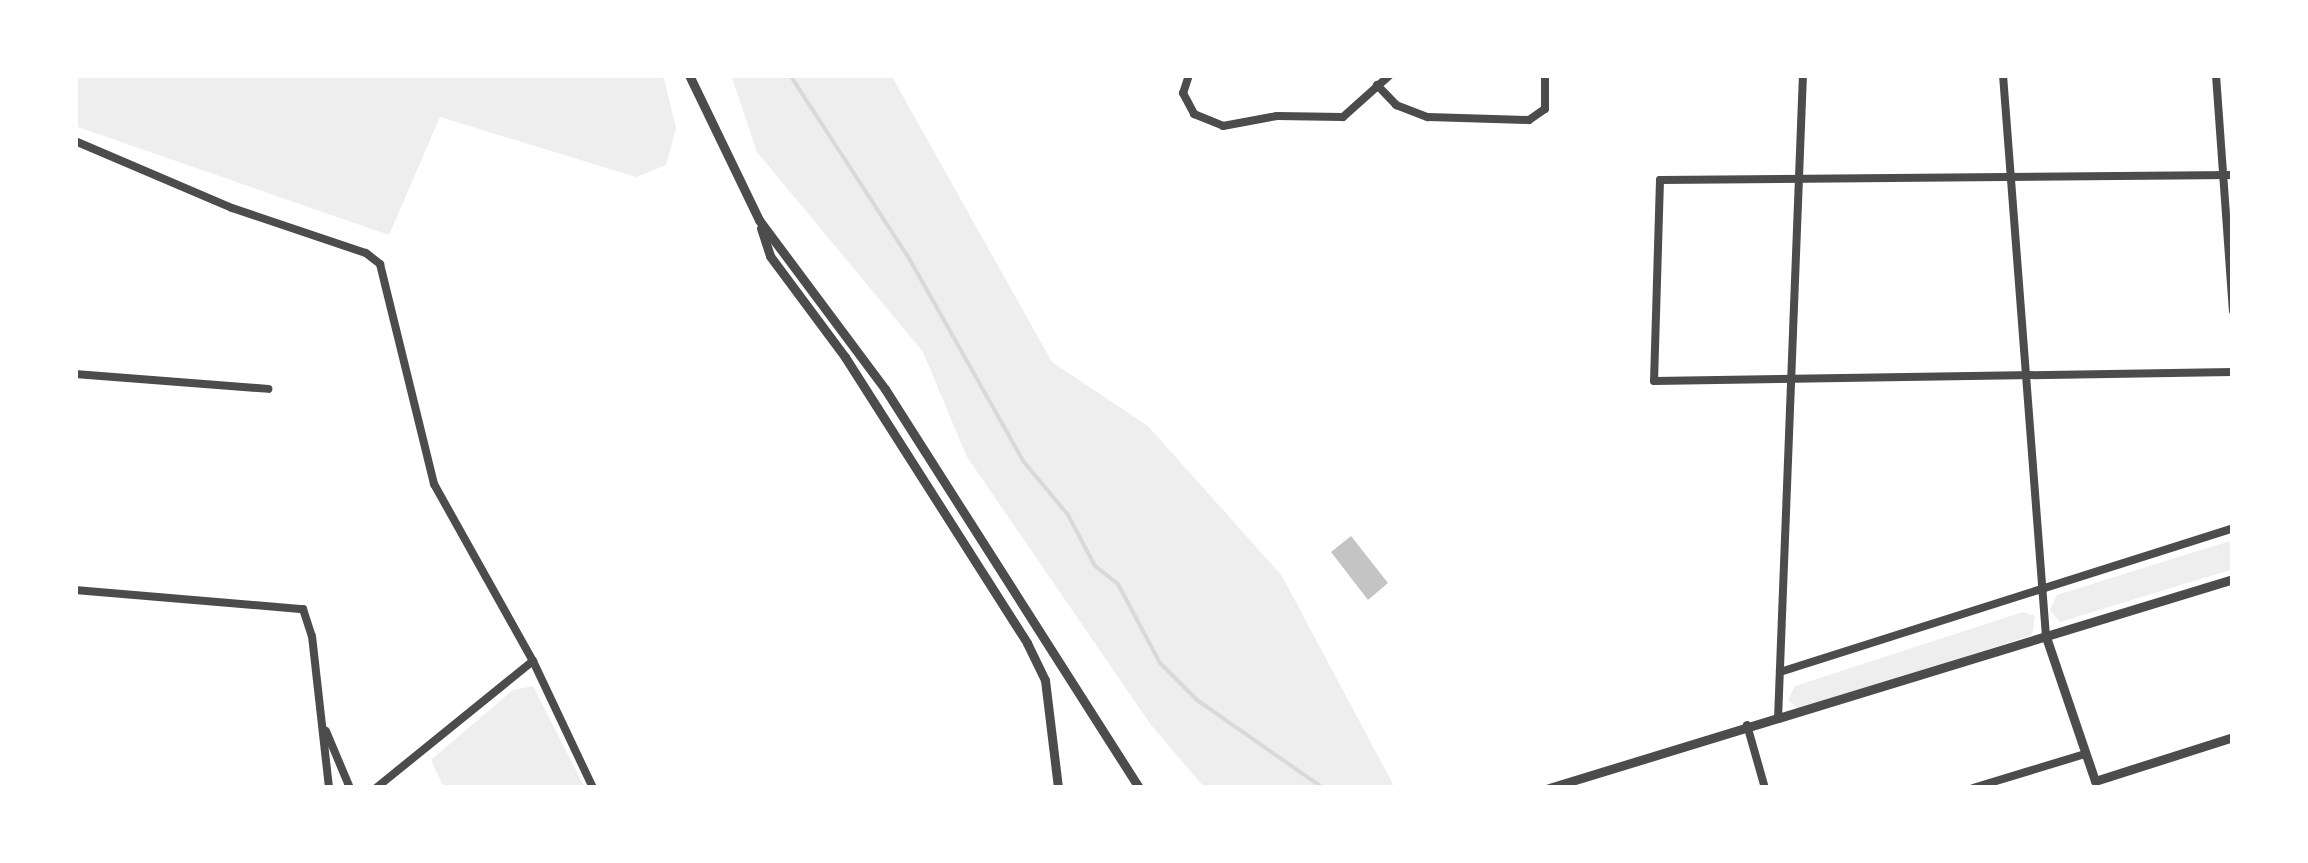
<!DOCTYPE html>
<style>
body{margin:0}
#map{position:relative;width:2308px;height:863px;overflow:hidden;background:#fff;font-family:"Varela Round",sans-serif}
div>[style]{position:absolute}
.green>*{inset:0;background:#eee}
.stream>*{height:4px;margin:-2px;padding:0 2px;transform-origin:2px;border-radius:2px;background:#d9d9d9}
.building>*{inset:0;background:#c4c4c4}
.minor>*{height:8px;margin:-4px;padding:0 4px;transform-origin:4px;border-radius:4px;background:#4c4c4c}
.tertiary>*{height:9px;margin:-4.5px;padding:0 4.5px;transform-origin:4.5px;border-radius:4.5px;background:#4c4c4c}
span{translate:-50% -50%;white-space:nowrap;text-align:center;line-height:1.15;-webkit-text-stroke:8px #fff;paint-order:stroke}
.frame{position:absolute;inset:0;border:78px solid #fff;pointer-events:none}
</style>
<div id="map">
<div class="green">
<div style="clip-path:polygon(75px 75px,663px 75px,676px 128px,666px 165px,636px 177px,440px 117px,389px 235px,75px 126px)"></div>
<div style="clip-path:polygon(731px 75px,891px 75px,1052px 362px,1148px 426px,1282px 576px,1395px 788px,1205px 788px,1151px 725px,967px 457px,923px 352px,757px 152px)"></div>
<div style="clip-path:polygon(2233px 540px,2233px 569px,2060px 622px,2050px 610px,2057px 595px)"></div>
<div style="clip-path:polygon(2023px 612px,2035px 616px,2032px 635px,1800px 710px,1788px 700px,1795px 686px)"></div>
<div style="clip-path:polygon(533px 686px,585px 788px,444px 788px,431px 760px,513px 690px)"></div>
</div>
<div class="stream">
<div style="left:790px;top:75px;width:221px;rotate:57deg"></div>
<div style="left:910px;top:260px;width:232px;rotate:60.6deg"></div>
<div style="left:1024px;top:462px;width:69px;rotate:50.3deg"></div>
<div style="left:1068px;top:515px;width:58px;rotate:62.1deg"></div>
<div style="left:1095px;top:566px;width:29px;rotate:38deg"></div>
<div style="left:1118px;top:584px;width:89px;rotate:62deg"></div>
<div style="left:1160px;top:663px;width:52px;rotate:45deg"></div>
<div style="left:1197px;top:700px;width:154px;rotate:34.9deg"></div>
</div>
<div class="building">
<div style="clip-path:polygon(1351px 536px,1388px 583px,1368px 600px,1331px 552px)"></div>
</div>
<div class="minor">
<div style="left:1189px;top:75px;width:19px;rotate:108deg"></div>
<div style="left:1183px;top:93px;width:24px;rotate:62deg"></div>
<div style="left:1194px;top:114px;width:31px;rotate:22deg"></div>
<div style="left:1223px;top:126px;width:55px;rotate:-10.5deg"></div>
<div style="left:1277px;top:116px;width:66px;rotate:0.9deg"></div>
<div style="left:1343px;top:117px;width:63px;rotate:-41.8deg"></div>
<div style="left:2003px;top:75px;width:564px;rotate:85.62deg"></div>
<div style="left:2216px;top:75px;width:236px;rotate:85.9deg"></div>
<div style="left:1377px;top:85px;width:28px;rotate:46deg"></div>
<div style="left:1396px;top:105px;width:34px;rotate:21deg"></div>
<div style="left:1428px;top:117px;width:101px;rotate:1.7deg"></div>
<div style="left:1529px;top:120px;width:19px;rotate:-35deg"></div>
<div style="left:1545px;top:109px;width:34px;rotate:-90deg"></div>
<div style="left:75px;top:141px;width:171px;rotate:23.1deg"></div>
<div style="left:232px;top:208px;width:141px;rotate:18.6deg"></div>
<div style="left:366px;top:253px;width:18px;rotate:38deg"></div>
<div style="left:380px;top:264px;width:227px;rotate:76.2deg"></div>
<div style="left:434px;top:484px;width:203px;rotate:60.8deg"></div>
<div style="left:533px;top:661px;width:140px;rotate:64.7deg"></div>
<div style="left:2233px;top:175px;width:573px;rotate:179.5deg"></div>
<div style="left:1660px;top:180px;width:201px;rotate:91.7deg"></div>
<div style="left:1654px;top:381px;width:579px;rotate:-0.89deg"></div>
<div style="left:75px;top:374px;width:194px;rotate:4.4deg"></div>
<div style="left:75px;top:590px;width:229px;rotate:4.8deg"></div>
<div style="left:303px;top:609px;width:28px;rotate:72deg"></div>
<div style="left:312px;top:636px;width:153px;rotate:83.6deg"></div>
<div style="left:1780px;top:672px;width:475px;rotate:-17.6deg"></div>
<div style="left:1778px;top:719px;width:644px;rotate:-87.78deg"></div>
<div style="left:1747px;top:725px;width:66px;rotate:74.1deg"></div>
<div style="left:326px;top:731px;width:62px;rotate:67.2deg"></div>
<div style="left:376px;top:788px;width:202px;rotate:-39deg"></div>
<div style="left:1973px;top:788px;width:117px;rotate:-16.9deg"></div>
</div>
<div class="tertiary">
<div style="left:689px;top:75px;width:161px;rotate:64.2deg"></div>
<div style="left:759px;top:220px;width:211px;rotate:53.3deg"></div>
<div style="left:885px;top:389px;width:473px;rotate:57.5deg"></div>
<div style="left:761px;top:228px;width:29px;rotate:72deg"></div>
<div style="left:770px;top:256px;width:126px;rotate:53.4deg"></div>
<div style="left:845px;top:357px;width:339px;rotate:57.5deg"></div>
<div style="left:1027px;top:643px;width:41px;rotate:64.1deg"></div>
<div style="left:1045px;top:680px;width:109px;rotate:83.1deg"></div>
<div style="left:2046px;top:637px;width:152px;rotate:71.2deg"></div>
<div style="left:2095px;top:781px;width:145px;rotate:-17.7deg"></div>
<div style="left:1549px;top:788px;width:715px;rotate:-16.99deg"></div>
</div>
<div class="frame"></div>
</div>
